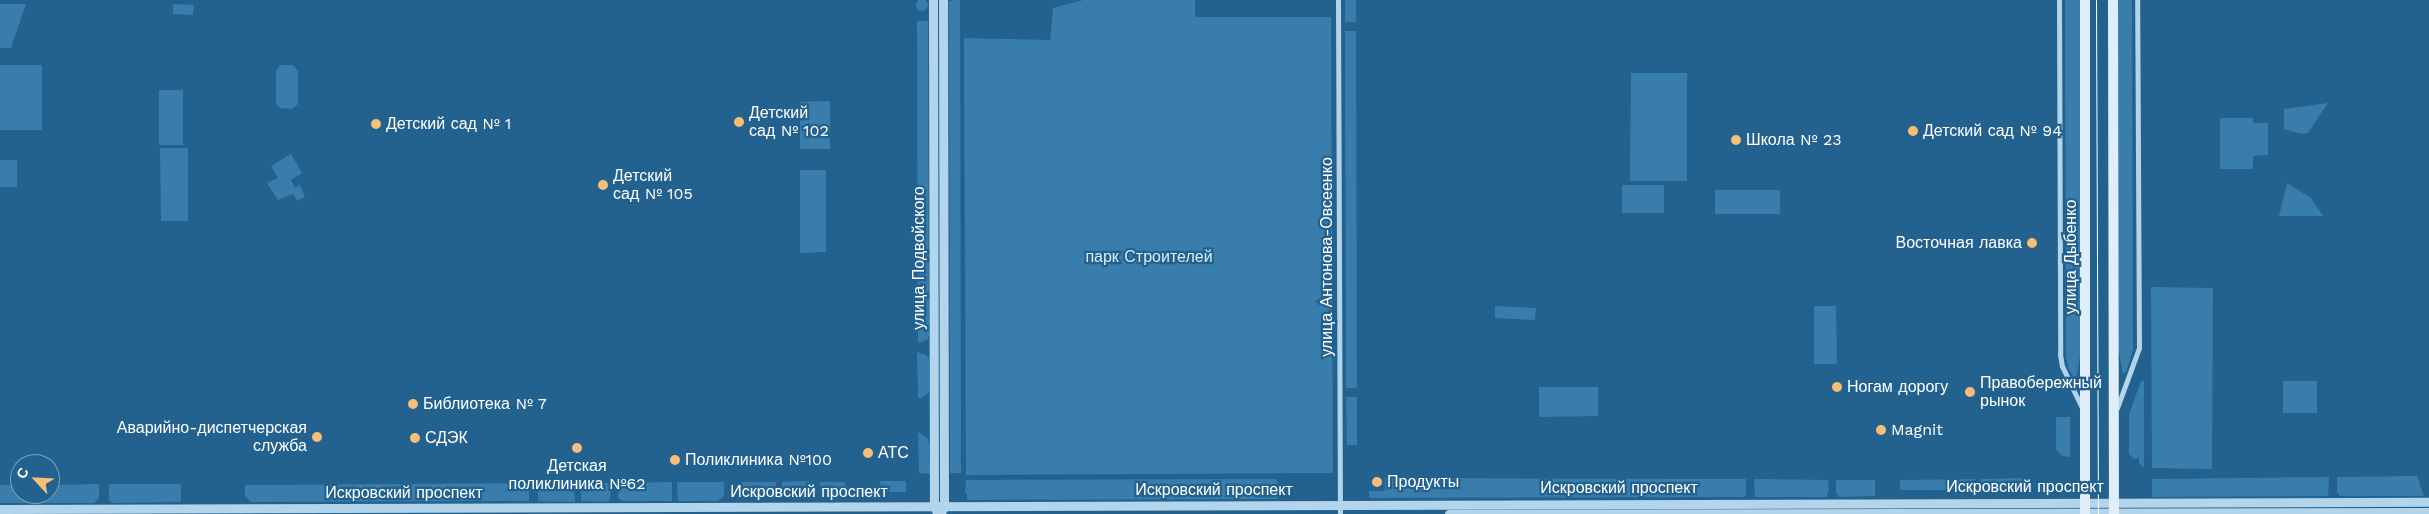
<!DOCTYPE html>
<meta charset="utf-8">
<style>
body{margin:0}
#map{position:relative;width:2429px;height:514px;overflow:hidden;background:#23628e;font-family:"Work Sans",sans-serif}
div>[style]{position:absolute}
.green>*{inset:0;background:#387dab}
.round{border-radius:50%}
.minor>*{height:5px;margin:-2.5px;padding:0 2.5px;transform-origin:2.5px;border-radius:2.5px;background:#b3d5eb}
.tertiary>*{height:9px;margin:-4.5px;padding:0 4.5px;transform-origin:4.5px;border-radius:4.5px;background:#b3d5eb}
.secondary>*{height:10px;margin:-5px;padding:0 5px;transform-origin:5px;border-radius:5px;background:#dfeef9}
.tram>*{height:1px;margin:-0.5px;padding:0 0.5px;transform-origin:0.5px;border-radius:0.5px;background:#fff}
.dots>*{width:14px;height:14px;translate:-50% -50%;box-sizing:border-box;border:2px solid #23628e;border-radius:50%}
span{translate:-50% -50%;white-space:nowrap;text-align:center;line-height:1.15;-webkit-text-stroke:4.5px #23628e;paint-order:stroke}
.poi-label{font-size:16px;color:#fff}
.left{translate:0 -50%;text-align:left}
.right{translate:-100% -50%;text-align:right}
.park-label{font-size:16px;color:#d8ecf9}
.street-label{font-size:16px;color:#fff}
.north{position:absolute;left:10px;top:454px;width:50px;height:50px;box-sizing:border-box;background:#23628e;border:1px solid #7ba1bb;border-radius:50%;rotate:295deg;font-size:14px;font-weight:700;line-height:20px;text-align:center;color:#fff}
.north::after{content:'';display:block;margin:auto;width:18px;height:22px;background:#f6be76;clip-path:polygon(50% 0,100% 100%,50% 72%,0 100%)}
</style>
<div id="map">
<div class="green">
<div class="round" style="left:916px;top:-1px;width:12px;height:12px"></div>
<div style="clip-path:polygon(953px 0,960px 0,961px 473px,950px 473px,949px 2px)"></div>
<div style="clip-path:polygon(1083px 0,1195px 0,1195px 17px,1331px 17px,1333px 473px,966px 475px,964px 38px,1050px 40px,1053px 8px)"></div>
<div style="clip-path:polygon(1345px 0,1356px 0,1356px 22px,1345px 22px)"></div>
<div style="clip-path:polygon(2065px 0,2080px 0,2081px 348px,2077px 375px,2074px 377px,2069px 370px,2066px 356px)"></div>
<div style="clip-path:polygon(2117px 0,2132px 0,2133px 351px,2126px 372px,2123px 374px,2118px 347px)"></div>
<div style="clip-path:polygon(0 4px,26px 4px,11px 48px,0 48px)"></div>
<div style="clip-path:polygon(173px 4px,194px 5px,193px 15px,173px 14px)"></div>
<div style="clip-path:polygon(917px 21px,928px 21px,929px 336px,927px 340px,918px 343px)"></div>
<div style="clip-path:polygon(1345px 31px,1356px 31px,1357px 388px,1346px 388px)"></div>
<div style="clip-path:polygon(0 65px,42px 65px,42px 130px,0 130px)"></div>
<div style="clip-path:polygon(280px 65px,293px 65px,298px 71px,298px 104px,292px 109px,280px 108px,276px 104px,276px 71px)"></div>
<div style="clip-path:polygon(1631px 73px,1687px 73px,1687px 181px,1630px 181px)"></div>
<div style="clip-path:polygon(159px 90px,183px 90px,183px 145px,159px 145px)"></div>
<div style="clip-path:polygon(830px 101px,830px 149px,800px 149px,800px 102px)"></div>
<div style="clip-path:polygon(2328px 103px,2308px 133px,2301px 134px,2284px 129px,2284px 109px)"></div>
<div style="clip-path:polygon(2220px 118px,2253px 118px,2253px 123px,2268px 123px,2268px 155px,2253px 156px,2253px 169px,2220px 169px)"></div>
<div style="clip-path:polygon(160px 148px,188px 148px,188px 221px,161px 221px)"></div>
<div style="clip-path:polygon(291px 154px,302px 173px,291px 180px,295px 188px,300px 185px,305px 197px,297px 201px,293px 194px,278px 200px,267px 183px,278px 178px,271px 166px)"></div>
<div style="clip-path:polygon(0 160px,17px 160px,17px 187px,0 187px)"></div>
<div style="clip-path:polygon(800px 170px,826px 170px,826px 252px,800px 253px)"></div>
<div style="clip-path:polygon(2287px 183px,2311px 198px,2323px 216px,2279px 216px)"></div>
<div style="clip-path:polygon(1622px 185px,1664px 185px,1664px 213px,1622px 213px)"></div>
<div style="clip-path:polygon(1715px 190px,1780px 190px,1780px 214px,1715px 214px)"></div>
<div style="clip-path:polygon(2151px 287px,2213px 288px,2212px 469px,2152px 468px)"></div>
<div style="clip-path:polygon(1495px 306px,1536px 308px,1535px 320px,1495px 318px)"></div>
<div style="clip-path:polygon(1814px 306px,1836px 306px,1837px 364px,1814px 364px)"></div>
<div style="clip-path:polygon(917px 352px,926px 355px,929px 359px,929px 392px,922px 398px,918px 398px)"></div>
<div style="clip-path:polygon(2141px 381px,2144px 381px,2144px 468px,2139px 463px,2139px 458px,2134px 459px,2129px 454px,2129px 414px)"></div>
<div style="clip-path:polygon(2283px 381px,2317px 381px,2317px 413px,2283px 413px)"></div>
<div style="clip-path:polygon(1539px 387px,1598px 387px,1598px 416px,1539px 417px)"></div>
<div style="clip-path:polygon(1346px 397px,1357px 397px,1357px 445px,1347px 445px)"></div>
<div style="clip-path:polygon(2056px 417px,2070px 417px,2070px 457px,2062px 456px,2056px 450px)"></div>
<div style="clip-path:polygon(918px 432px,927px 438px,929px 443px,930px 474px,919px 473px)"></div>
<div style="clip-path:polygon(2417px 476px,2424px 496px,2340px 496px,2337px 492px,2337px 477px)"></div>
<div style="clip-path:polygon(2329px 477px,2328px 496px,2152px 497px,2152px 479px)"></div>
<div style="clip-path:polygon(1385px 478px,1746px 479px,1746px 494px,1745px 497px,1369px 498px,1369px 491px,1385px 491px)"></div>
<div style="clip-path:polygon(2026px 478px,2017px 490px,1981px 490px,1981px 479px)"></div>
<div style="clip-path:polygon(1276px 479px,1284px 494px,1277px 494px,1277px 499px,967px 500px,967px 493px,965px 493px,966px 480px)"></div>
<div style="clip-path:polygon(1754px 479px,1828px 480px,1829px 491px,1826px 497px,1755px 497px)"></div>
<div style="clip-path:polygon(1975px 479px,1975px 490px,1900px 490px,1900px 480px)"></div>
<div style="clip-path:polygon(1836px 480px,1875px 480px,1875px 496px,1839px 497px,1836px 492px)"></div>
<div style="clip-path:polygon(809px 481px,809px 494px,782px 494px,782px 482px)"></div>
<div style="clip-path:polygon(879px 481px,906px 481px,906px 492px,884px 492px)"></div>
<div style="clip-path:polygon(672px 482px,672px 501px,623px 501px,618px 498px,619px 483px)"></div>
<div style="clip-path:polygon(677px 482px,724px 482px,724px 496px,718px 501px,678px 501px)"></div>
<div style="clip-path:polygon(741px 482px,776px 482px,776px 494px,741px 494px)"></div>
<div style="clip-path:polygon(820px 482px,844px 482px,851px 494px,820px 494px)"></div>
<div style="clip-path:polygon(529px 483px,529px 501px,251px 502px,245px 496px,245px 485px)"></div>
<div style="clip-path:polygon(538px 483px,574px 483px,575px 502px,538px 501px)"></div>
<div style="clip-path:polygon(581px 483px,611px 483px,610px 500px,605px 502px,581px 501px)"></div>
<div style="clip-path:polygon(99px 484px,99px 498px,94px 503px,0 503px,0 485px,20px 485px,20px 494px,50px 494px,50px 485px)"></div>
<div style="clip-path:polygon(109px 484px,181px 484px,181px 500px,180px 502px,112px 503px,109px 500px)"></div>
</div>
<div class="minor">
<div style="left:1338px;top:0;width:514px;rotate:89.78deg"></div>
<div style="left:2059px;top:0;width:354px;rotate:89.8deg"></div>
<div style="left:2060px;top:354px;width:12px;rotate:81deg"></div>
<div style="left:2062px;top:366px;width:49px;rotate:64.5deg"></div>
<div style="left:2117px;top:408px;width:64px;rotate:-69.9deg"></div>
<div style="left:2139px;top:348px;width:348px;rotate:-90.3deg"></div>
</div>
<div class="tertiary">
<div style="left:933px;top:0;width:507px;rotate:89.89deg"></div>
<div style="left:934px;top:507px;width:8px;rotate:60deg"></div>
<div style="left:0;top:509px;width:2429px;rotate:-0.17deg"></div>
<div style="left:941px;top:512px;width:6px;rotate:-59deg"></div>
<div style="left:944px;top:507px;width:507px;rotate:-90.11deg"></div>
<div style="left:1449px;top:514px;width:980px;rotate:-0.12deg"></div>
</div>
<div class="secondary">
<div style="left:2085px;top:0;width:514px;rotate:90deg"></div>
<div style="left:2113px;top:0;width:514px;rotate:89.89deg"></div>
</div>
<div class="tram">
<div style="left:2096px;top:0;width:514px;rotate:89.78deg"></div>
</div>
<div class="dots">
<div style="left:739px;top:122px;background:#f6be76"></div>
<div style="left:376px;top:124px;background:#f6be76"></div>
<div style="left:1913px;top:131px;background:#f6be76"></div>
<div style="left:1736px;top:140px;background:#f6be76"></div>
<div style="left:603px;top:185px;background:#f6be76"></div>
<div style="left:2032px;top:243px;background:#f6be76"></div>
<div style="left:1837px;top:387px;background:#f6be76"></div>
<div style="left:1970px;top:392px;background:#f6be76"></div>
<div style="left:413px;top:404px;background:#f6be76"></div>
<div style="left:1881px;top:430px;background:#f6be76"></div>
<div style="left:317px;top:437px;background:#f6be76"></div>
<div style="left:415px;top:438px;background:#f6be76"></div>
<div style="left:577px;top:448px;background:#f6be76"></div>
<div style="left:868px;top:453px;background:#f6be76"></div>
<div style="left:675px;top:460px;background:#f6be76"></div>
<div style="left:1377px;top:482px;background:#f6be76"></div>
</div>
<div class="poi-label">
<span class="left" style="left:749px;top:122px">Детский<br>сад № 102</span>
<span class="left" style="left:386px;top:124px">Детский сад № 1</span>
<span class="left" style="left:1923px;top:131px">Детский сад № 94</span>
<span class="left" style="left:1746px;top:140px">Школа № 23</span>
<span class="left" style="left:613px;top:185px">Детский<br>сад № 105</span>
<span class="right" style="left:2022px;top:243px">Восточная лавка</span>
<span class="left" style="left:1980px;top:392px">Правобережный<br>рынок</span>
<span class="left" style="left:1847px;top:387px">Ногам дорогу</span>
<span class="left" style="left:423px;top:404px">Библиотека № 7</span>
<span class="right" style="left:307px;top:437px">Аварийно-диспетчерская<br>служба</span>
<span class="left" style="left:1891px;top:430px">Magnit</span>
<span class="left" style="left:425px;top:438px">СДЭК</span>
<span class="left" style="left:878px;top:453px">АТС</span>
<span class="left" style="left:685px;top:460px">Поликлиника №100</span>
<span style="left:577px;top:475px">Детская<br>поликлиника №62</span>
<span class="left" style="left:1387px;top:482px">Продукты</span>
</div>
<div class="park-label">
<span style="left:1149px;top:257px">парк Строителей</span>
</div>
<div class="street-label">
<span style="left:1327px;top:257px;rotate:-90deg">улица Антонова-Овсеенко</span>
<span style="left:2071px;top:257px;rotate:-90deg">улица Дыбенко</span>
<span style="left:919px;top:258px;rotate:-90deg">улица Подвойского</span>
<span style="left:2025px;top:487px">Искровский проспект</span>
<span style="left:1619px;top:488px">Искровский проспект</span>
<span style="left:1214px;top:490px">Искровский проспект</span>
<span style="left:809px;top:492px">Искровский проспект</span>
<span style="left:404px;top:493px">Искровский проспект</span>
</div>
<div class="north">С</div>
</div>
